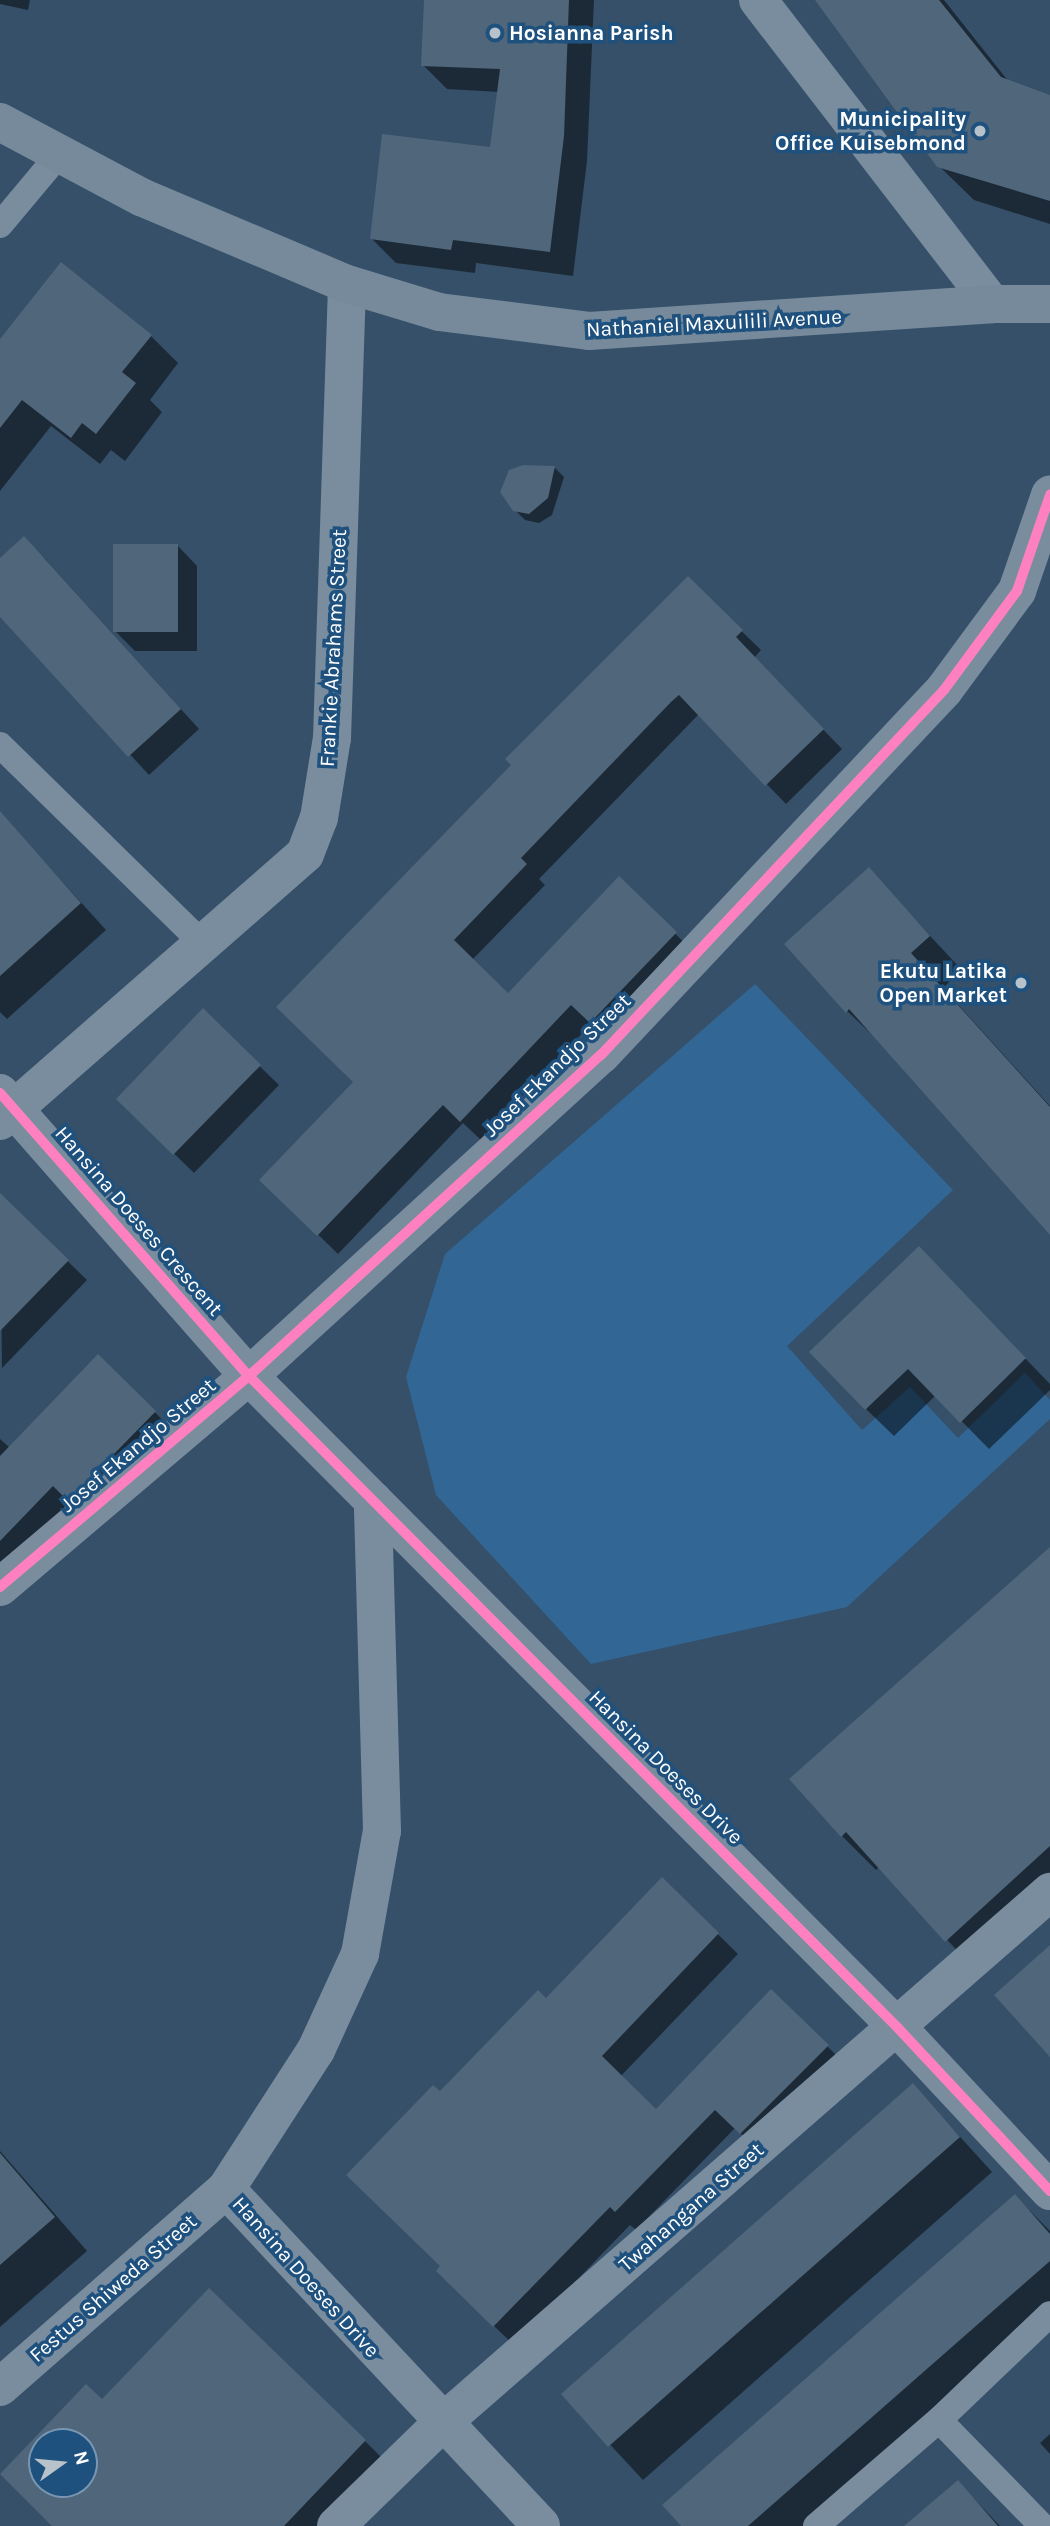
<!DOCTYPE html>
<style>
body{margin:0}
#map{position:relative;width:1050px;height:2526px;overflow:hidden;background:#355068;font-family:Karla,sans-serif}
div>[style]{position:absolute}
.green>*{inset:0;background:#326695}
.shadow>*{inset:0;background:#0007}
.building>*{inset:0;background:#50667a}
.lane>*{height:26px;margin:-13px;padding:0 13px;transform-origin:13px;border-radius:13px;background:#7a8d9f}
.street>*{height:38px;margin:-19px;padding:0 19px;transform-origin:19px;border-radius:19px;background:#7a8d9f}
.secondary>*{height:38px;margin:-19px;padding:0 19px;transform-origin:19px;border-radius:19px;background:#768a9b}
.cycleway>*{height:10px;margin:-5px;padding:0 5px;transform-origin:5px;border-radius:5px;background:#ff80c0}
.dots>*{width:19px;height:19px;translate:-50% -50%;box-sizing:border-box;border:4px solid #1f517e;border-radius:50%}
span{translate:-50% -50%;white-space:nowrap;text-align:center;line-height:1.15;-webkit-text-stroke:7px #1f517e;paint-order:stroke}
.poi-label{font-size:21px;color:#fff;font-weight:700}
.left{translate:0 -50%;text-align:left}
.right{translate:-100% -50%;text-align:right}
.street-label{font-size:21px;color:#fff}
.north{position:absolute;left:28px;top:2428px;width:70px;height:70px;box-sizing:border-box;background:#1f517e;border:2px solid #7997b2;border-radius:50%;rotate:75deg;font-size:19px;font-weight:700;line-height:28px;text-align:center;color:#fff}
.north::after{content:'';display:block;margin:auto;width:24px;height:32px;background:#b8c2ca;clip-path:polygon(50% 0,100% 100%,50% 72%,0 100%)}
</style>
<div id="map">
<div class="green">
<div style="clip-path:polygon(755px 984px,953px 1190px,787px 1346px,862px 1430px,910px 1387px,958px 1438px,1025px 1373px,1050px 1400px,1050px 1419px,847px 1607px,591px 1664px,436px 1495px,406px 1377px,445px 1254px)"></div>
</div>
<div class="shadow">
<div style="clip-path:polygon(0 0,30px 0,28px 10px,0 4px)"></div>
<div style="clip-path:polygon(426px 0,594px 0,587px 161px,573px 276px,476px 263px,475px 273px,396px 263px,372px 239px,492px 149px,499px 92px,447px 89px,423px 65px)"></div>
<div style="clip-path:polygon(817px 0,944px 0,1009px 82px,1050px 96px,1050px 224px,974px 200px,939px 166px)"></div>
<div style="clip-path:polygon(151px 336px,178px 363px,150px 400px,162px 412px,125px 461px,111px 450px,100px 464px,51px 426px,0 491px,0 342px)"></div>
<div style="clip-path:polygon(555px 468px,564px 477px,552px 515px,539px 523px,525px 520px,515px 510px)"></div>
<div style="clip-path:polygon(178px 546px,197px 566px,197px 651px,135px 651px,115px 631px)"></div>
<div style="clip-path:polygon(44px 558px,199px 729px,149px 775px,0 614px,0 560px)"></div>
<div style="clip-path:polygon(688px 579px,761px 650px,754px 658px,842px 749px,786px 804px,699px 714px,539px 879px,545px 885px,472px 960px,508px 995px,619px 879px,695px 953px,611px 1041px,592px 1023px,481px 1140px,463px 1123px,338px 1254px,262px 1180px,355px 1082px,513px 765px)"></div>
<div style="clip-path:polygon(0 813px,106px 930px,7px 1019px,0 1012px)"></div>
<div style="clip-path:polygon(868px 870px,962px 970px,943px 988px,1050px 1106px,1050px 1232px,882px 1044px,847px 1011px)"></div>
<div style="clip-path:polygon(203px 1011px,279px 1085px,194px 1173px,118px 1099px)"></div>
<div style="clip-path:polygon(11px 1206px,87px 1280px,2px 1368px,0 1217px)"></div>
<div style="clip-path:polygon(946px 1276px,1050px 1384px,1050px 1390px,989px 1449px,936px 1395px,894px 1436px,866px 1409px)"></div>
<div style="clip-path:polygon(98px 1357px,174px 1431px,0 1581px,0 1439px,10px 1448px)"></div>
<div style="clip-path:polygon(1050px 1549px,1050px 1910px,980px 1975px,879px 1867px,876px 1870px,842px 1836px)"></div>
<div style="clip-path:polygon(662px 1879px,738px 1954px,620px 2077px,656px 2112px,772px 1991px,847px 2066px,760px 2152px,735px 2128px,636px 2230px,630px 2225px,514px 2345px,457px 2291px,442px 2267px,440px 2094px,546px 2001px)"></div>
<div style="clip-path:polygon(913px 2085px,992px 2172px,643px 2480px,563px 2394px)"></div>
<div style="clip-path:polygon(0 2151px,87px 2251px,0 2327px)"></div>
<div style="clip-path:polygon(1015px 2196px,1050px 2231px,1050px 2324px,821px 2526px,683px 2526px)"></div>
<div style="clip-path:polygon(evenodd,87px 2386px,102px 2401px,365px 2441px,384px 2460px,322px 2526px,55px 2526px,2px 2474px,87px 2386px,42px 2442px,84px 2442px,84px 2484px,42px 2484px,42px 2442px)"></div>
<div style="clip-path:polygon(1050px 2434px,1050px 2454px,1040px 2443px)"></div>
<div style="clip-path:polygon(958px 2482px,1000px 2526px,907px 2526px)"></div>
</div>
<div class="building">
<div style="clip-path:polygon(424px 0,569px 0,564px 136px,550px 252px,453px 240px,451px 250px,370px 239px,382px 134px,490px 147px,500px 69px,421px 66px)"></div>
<div style="clip-path:polygon(815px 0,939px 0,1001px 77px,1050px 95px,1050px 201px,937px 167px)"></div>
<div style="clip-path:polygon(61px 262px,152px 335px,122px 372px,136px 383px,96px 434px,82px 423px,71px 438px,22px 400px,0 428px,0 339px)"></div>
<div style="clip-path:polygon(523px 465px,555px 466px,548px 498px,529px 514px,513px 511px,500px 492px,509px 470px)"></div>
<div style="clip-path:polygon(24px 536px,181px 709px,128px 757px,0 617px,0 558px)"></div>
<div style="clip-path:polygon(113px 544px,178px 544px,178px 632px,113px 632px)"></div>
<div style="clip-path:polygon(688px 576px,743px 630px,736px 637px,824px 729px,765px 786px,679px 695px,672px 701px,521px 858px,527px 864px,454px 940px,508px 993px,619px 876px,677px 932px,590px 1023px,571px 1005px,460px 1122px,443px 1105px,317px 1236px,259px 1180px,353px 1082px,276px 1007px,511px 765px,505px 759px)"></div>
<div style="clip-path:polygon(0 811px,81px 903px,0 976px)"></div>
<div style="clip-path:polygon(869px 867px,930px 936px,911px 953px,1050px 1107px,1050px 1235px,849px 1009px,846px 1013px,784px 944px)"></div>
<div style="clip-path:polygon(203px 1008px,261px 1065px,173px 1155px,116px 1099px)"></div>
<div style="clip-path:polygon(0 1193px,69px 1260px,0 1331px)"></div>
<div style="clip-path:polygon(919px 1246px,1026px 1358px,960px 1423px,908px 1369px,865px 1410px,809px 1352px)"></div>
<div style="clip-path:polygon(98px 1354px,156px 1411px,68px 1501px,53px 1486px,0 1541px,0 1456px)"></div>
<div style="clip-path:polygon(1050px 1547px,1050px 1846px,945px 1942px,846px 1832px,841px 1837px,789px 1779px)"></div>
<div style="clip-path:polygon(662px 1877px,719px 1933px,602px 2056px,656px 2109px,771px 1989px,829px 2045px,740px 2134px,715px 2110px,615px 2212px,610px 2207px,493px 2327px,436px 2271px,440px 2266px,346px 2175px,433px 2085px,440px 2091px,538px 1990px,546px 1998px)"></div>
<div style="clip-path:polygon(1050px 1945px,1050px 2057px,994px 1995px)"></div>
<div style="clip-path:polygon(913px 2083px,960px 2137px,608px 2447px,561px 2394px)"></div>
<div style="clip-path:polygon(0 2153px,55px 2217px,0 2265px)"></div>
<div style="clip-path:polygon(1015px 2194px,1050px 2234px,1050px 2261px,748px 2526px,681px 2526px,662px 2505px)"></div>
<div style="clip-path:polygon(evenodd,209px 2288px,366px 2440px,284px 2526px,52px 2526px,0 2474px,86px 2384px,102px 2399px,209px 2288px,42px 2442px,84px 2442px,84px 2484px,42px 2484px,42px 2442px)"></div>
<div style="clip-path:polygon(958px 2480px,998px 2526px,904px 2526px)"></div>
</div>
<div class="lane">
<div style="left:0;top:225px;width:95px;rotate:-50.1deg"></div>
<div style="left:0;top:745px;width:284px;rotate:44.4deg"></div>
<div style="left:939px;top:2420px;width:148px;rotate:45.8deg"></div>
<div style="left:816px;top:2526px;width:162px;rotate:-40.8deg"></div>
<div style="left:939px;top:2420px;width:153px;rotate:-43.7deg"></div>
</div>
<div class="street">
<div style="left:758px;top:0;width:384px;rotate:52.4deg"></div>
<div style="left:0;top:1093px;width:377px;rotate:48.7deg"></div>
<div style="left:249px;top:1376px;width:920px;rotate:45.13deg"></div>
<div style="left:898px;top:2028px;width:223px;rotate:47deg"></div>
<div style="left:0;top:1121px;width:405px;rotate:-41.2deg"></div>
<div style="left:305px;top:854px;width:39px;rotate:-69deg"></div>
<div style="left:319px;top:818px;width:81px;rotate:-80.8deg"></div>
<div style="left:332px;top:738px;width:454px;rotate:-88.1deg"></div>
<div style="left:0;top:1587px;width:326px;rotate:-40.3deg"></div>
<div style="left:249px;top:1376px;width:476px;rotate:-42.4deg"></div>
<div style="left:601px;top:1055px;width:501px;rotate:-46.78deg"></div>
<div style="left:944px;top:690px;width:123px;rotate:-53.6deg"></div>
<div style="left:1017px;top:591px;width:102px;rotate:-71deg"></div>
<div style="left:226px;top:2189px;width:461px;rotate:46.9deg"></div>
<div style="left:0;top:2387px;width:300px;rotate:-41.2deg"></div>
<div style="left:226px;top:2189px;width:166px;rotate:-57.1deg"></div>
<div style="left:316px;top:2050px;width:106px;rotate:-65.4deg"></div>
<div style="left:360px;top:1954px;width:125px;rotate:-79.9deg"></div>
<div style="left:382px;top:1831px;width:331px;rotate:-91.6deg"></div>
<div style="left:336px;top:2526px;width:146px;rotate:-44.2deg"></div>
<div style="left:441px;top:2424px;width:809px;rotate:-41.14deg"></div>
</div>
<div class="secondary">
<div style="left:0;top:122px;width:160px;rotate:28deg"></div>
<div style="left:141px;top:197px;width:224px;rotate:22.9deg"></div>
<div style="left:347px;top:284px;width:96px;rotate:16.9deg"></div>
<div style="left:439px;top:312px;width:151px;rotate:7.2deg"></div>
<div style="left:589px;top:331px;width:404px;rotate:-3.8deg"></div>
<div style="left:992px;top:304px;width:58px"></div>
</div>
<div class="cycleway">
<div style="left:0;top:1093px;width:377px;rotate:48.7deg"></div>
<div style="left:249px;top:1376px;width:920px;rotate:45.13deg"></div>
<div style="left:898px;top:2028px;width:223px;rotate:47deg"></div>
<div style="left:0;top:1587px;width:326px;rotate:-40.3deg"></div>
<div style="left:249px;top:1376px;width:476px;rotate:-42.4deg"></div>
<div style="left:601px;top:1055px;width:501px;rotate:-46.78deg"></div>
<div style="left:944px;top:690px;width:123px;rotate:-53.6deg"></div>
<div style="left:1017px;top:591px;width:102px;rotate:-71deg"></div>
</div>
<div class="dots">
<div style="left:495px;top:33px;background:#b8c2ca"></div>
<div style="left:980px;top:131px;background:#b8c2ca"></div>
<div style="left:1021px;top:983px;background:#b8c2ca"></div>
</div>
<div class="poi-label">
<span class="left" style="left:509px;top:33px">Hosianna Parish</span>
<span class="right" style="left:966px;top:131px">Municipality<br>Office Kuisebmond</span>
<span class="right" style="left:1007px;top:983px">Ekutu Latika<br>Open Market</span>
</div>
<div class="street-label">
<span style="left:714px;top:323px;rotate:-3deg">Nathaniel Maxuilili Avenue</span>
<span style="left:333px;top:648px;rotate:-87deg">Frankie Abrahams Street</span>
<span style="left:557px;top:1065px;rotate:-44deg">Josef Ekandjo Street</span>
<span style="left:139px;top:1221px;rotate:49deg">Hansina Doeses Crescent</span>
<span style="left:138px;top:1445px;rotate:-40deg">Josef Ekandjo Street</span>
<span style="left:666px;top:1767px;rotate:45deg">Hansina Doeses Drive</span>
<span style="left:691px;top:2207px;rotate:-41deg">Twahangana Street</span>
<span style="left:306px;top:2277px;rotate:48deg">Hansina Doeses Drive</span>
<span style="left:113px;top:2288px;rotate:-41deg">Festus Shiweda Street</span>
</div>
<div class="north">N</div>
</div>
